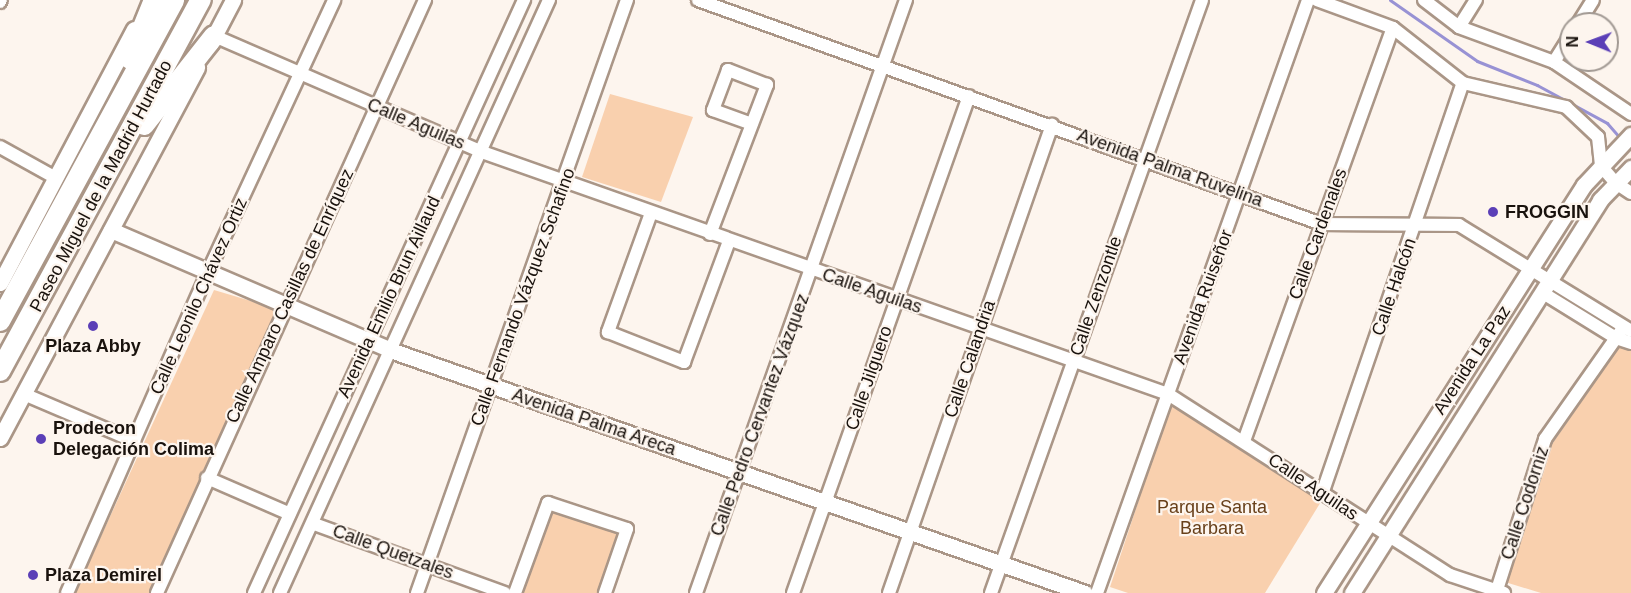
<!DOCTYPE html>
<meta charset="utf-8">
<style>
body{margin:0}
#map{position:relative;width:1631px;height:593px;overflow:hidden;background:#fdf5ee;font-family:Arial,sans-serif}
div>[style]{position:absolute}
.green>*{inset:0;background:#f9d0ae}
.stream>*{height:3px;margin:-1.5px;padding:0 1.5px;transform-origin:1.5px;border-radius:1.5px;background:#9892d4}
.roads{filter:drop-shadow(2px 0 #aa9687) drop-shadow(-2px 0 #aa9687) drop-shadow(0 2px #aa9687) drop-shadow(0 -2px #aa9687)}
.minor>*{height:12px;margin:-6px;padding:0 6px;transform-origin:6px;border-radius:6px;background:#fff}
.tertiary>*{height:15px;margin:-7.5px;padding:0 7.5px;transform-origin:7.5px;border-radius:7.5px;background:#fff}
.trunk>*{height:20px;margin:-10px;padding:0 10px;transform-origin:10px;border-radius:10px;background:#fff}
.dots>*{width:16px;height:16px;translate:-50% -50%;box-sizing:border-box;border:3px solid #fdf5ee;border-radius:50%}
span{translate:-50% -50%;white-space:nowrap;text-align:center;line-height:1.15;-webkit-text-stroke:4.5px #fdf5ee;paint-order:stroke}
.street-label{font-size:18px;color:#19120d}
.poi-label{font-size:18px;color:#19120d;font-weight:700}
.left{translate:0 -50%;text-align:left}
.park-label{font-size:18px;color:#68401a}
.north{position:absolute;left:1559px;top:12px;width:60px;height:60px;box-sizing:border-box;background:#fdf5ee;border:2px solid #a29a94;border-radius:50%;rotate:271deg;font-size:16px;font-weight:700;line-height:24px;text-align:center;color:#19120d}
.north::after{content:'';display:block;margin:auto;width:21px;height:27px;background:#5b3fb7;clip-path:polygon(50% 0,100% 100%,50% 72%,0 100%)}
</style>
<div id="map">
<div class="green">
<div style="clip-path:polygon(610px 94px,693px 117px,661px 202px,582px 177px)"></div>
<div style="clip-path:polygon(214px 290px,278px 309px,149px 593px,75px 593px)"></div>
<div style="clip-path:polygon(1621px 344px,1631px 348px,1631px 593px,1541px 593px,1505px 582px,1550px 447px)"></div>
<div style="clip-path:polygon(1171px 403px,1322px 500px,1265px 593px,1128px 593px,1110px 587px)"></div>
<div style="clip-path:polygon(551px 509px,619px 533px,599px 593px,522px 593px)"></div>
</div>
<div class="stream">
<div style="left:1390px;top:0;width:106px;rotate:35deg"></div>
<div style="left:1477px;top:61px;width:65px;rotate:21.8deg"></div>
<div style="left:1537px;top:85px;width:80px;rotate:28.5deg"></div>
<div style="left:1607px;top:123px;width:20px;rotate:49deg"></div>
</div>
<div class="roads">
<div class="minor">
<div style="left:698px;top:0;width:663px;rotate:19.75deg"></div>
<div style="left:1322px;top:224px;width:137px;rotate:0.4deg"></div>
<div style="left:1459px;top:225px;width:202px;rotate:31.6deg"></div>
<div style="left:1317px;top:0;width:81px;rotate:20.2deg"></div>
<div style="left:1393px;top:28px;width:89px;rotate:38.2deg"></div>
<div style="left:1463px;top:83px;width:106px;rotate:13.1deg"></div>
<div style="left:1566px;top:107px;width:44px;rotate:43.2deg"></div>
<div style="left:1598px;top:137px;width:29px;rotate:84deg"></div>
<div style="left:1601px;top:166px;width:23px;rotate:49deg"></div>
<div style="left:1616px;top:183px;width:18px;rotate:34deg"></div>
<div style="left:1424px;top:0;width:44px;rotate:37.6deg"></div>
<div style="left:1459px;top:27px;width:101px;rotate:20.2deg"></div>
<div style="left:1554px;top:62px;width:93px;rotate:34deg"></div>
<div style="left:0;top:2px;width:2px;rotate:-63deg"></div>
<div style="left:1578px;top:24px;width:28px;rotate:-58deg"></div>
<div style="left:1459px;top:27px;width:32px;rotate:-58deg"></div>
<div style="left:214px;top:36px;width:292px;rotate:23.4deg"></div>
<div style="left:482px;top:152px;width:727px;rotate:19.43deg"></div>
<div style="left:1168px;top:394px;width:335px;rotate:32.7deg"></div>
<div style="left:1450px;top:575px;width:57px;rotate:18.4deg"></div>
<div style="left:1554px;top:62px;width:32px;rotate:-58deg"></div>
<div style="left:0;top:147px;width:62px;rotate:29.1deg"></div>
<div style="left:651px;top:213px;width:127px;rotate:109.9deg"></div>
<div style="left:608px;top:332px;width:82px;rotate:21.5deg"></div>
<div style="left:684px;top:362px;width:129px;rotate:-69.6deg"></div>
<div style="left:710px;top:234px;width:160px;rotate:-69.1deg"></div>
<div style="left:767px;top:85px;width:42px;rotate:-159deg"></div>
<div style="left:728px;top:70px;width:43px;rotate:110.6deg"></div>
<div style="left:713px;top:110px;width:41px;rotate:19.7deg"></div>
<div style="left:1543px;top:293px;width:86px;rotate:31.7deg"></div>
<div style="left:1616px;top:338px;width:16px;rotate:18deg"></div>
<div style="left:24px;top:394px;width:120px;rotate:23.1deg"></div>
<div style="left:1244px;top:441px;width:439px;rotate:-70.2deg"></div>
<div style="left:207px;top:478px;width:90px;rotate:23.4deg"></div>
<div style="left:1323px;top:491px;width:431px;rotate:-71.1deg"></div>
<div style="left:314px;top:524px;width:203px;rotate:19.9deg"></div>
<div style="left:67px;top:593px;width:351px;rotate:-66.3deg"></div>
<div style="left:208px;top:272px;width:300px;rotate:-65.1deg"></div>
<div style="left:157px;top:593px;width:651px;rotate:-65.68deg"></div>
<div style="left:254px;top:593px;width:652px;rotate:-65.52deg"></div>
<div style="left:280px;top:593px;width:651px;rotate:-65.6deg"></div>
<div style="left:417px;top:593px;width:629px;rotate:-70.5deg"></div>
<div style="left:515px;top:593px;width:96px;rotate:-69.9deg"></div>
<div style="left:548px;top:503px;width:83px;rotate:18.2deg"></div>
<div style="left:627px;top:529px;width:68px;rotate:109deg"></div>
<div style="left:696px;top:593px;width:629px;rotate:-70.5deg"></div>
<div style="left:793px;top:593px;width:527px;rotate:-70.5deg"></div>
<div style="left:889px;top:593px;width:496px;rotate:-70.8deg"></div>
<div style="left:991px;top:593px;width:629px;rotate:-70.41deg"></div>
<div style="left:1097px;top:593px;width:629px;rotate:-70.41deg"></div>
<div style="left:1496px;top:593px;width:162px;rotate:-72.3deg"></div>
<div style="left:1545px;top:439px;width:136px;rotate:-54.9deg"></div>
</div>
<div class="tertiary">
<div style="left:210px;top:44px;width:50px;rotate:-62.4deg"></div>
<div style="left:111px;top:230px;width:307px;rotate:23.2deg"></div>
<div style="left:393px;top:351px;width:733px;rotate:19.28deg"></div>
<div style="left:0;top:283px;width:287px;rotate:-62.2deg"></div>
<div style="left:0;top:438px;width:420px;rotate:-62deg"></div>
<div style="left:1324px;top:593px;width:484px;rotate:-57.5deg"></div>
<div style="left:1584px;top:185px;width:69px;rotate:-46.8deg"></div>
<div style="left:1352px;top:593px;width:465px;rotate:-57.7deg"></div>
<div style="left:1600px;top:200px;width:45px;rotate:-45.9deg"></div>
</div>
<div class="trunk">
<div style="left:130px;top:59px;width:64px;rotate:-67.9deg"></div>
<div style="left:144px;top:125px;width:113px;rotate:-51.8deg"></div>
<div style="left:0;top:321px;width:365px;rotate:-61.5deg"></div>
<div style="left:0;top:371px;width:422px;rotate:-61.6deg"></div>
</div>
</div>
<div class="dots">
<div style="left:1493px;top:212px;background:#5b3fb7"></div>
<div style="left:93px;top:326px;background:#5b3fb7"></div>
<div style="left:41px;top:439px;background:#5b3fb7"></div>
<div style="left:33px;top:575px;background:#5b3fb7"></div>
</div>
<div class="street-label">
<span style="left:416px;top:124px;rotate:23deg">Calle Aguilas</span>
<span style="left:1170px;top:168px;rotate:20deg">Avenida Palma Ruvelina</span>
<span style="left:101px;top:186px;rotate:-62deg">Paseo Miguel de la Madrid Hurtado</span>
<span style="left:1318px;top:234px;rotate:-70deg">Calle Cardenales</span>
<span style="left:1394px;top:287px;rotate:-71deg">Calle Halcón</span>
<span style="left:872px;top:291px;rotate:19deg">Calle Aguilas</span>
<span style="left:199px;top:296px;rotate:-66deg">Calle Leonilo Chávez Ortiz</span>
<span style="left:290px;top:296px;rotate:-65deg">Calle Amparo Casillas de Enríquez</span>
<span style="left:1096px;top:296px;rotate:-71deg">Calle Zenzontle</span>
<span style="left:389px;top:297px;rotate:-65deg">Avenida Emilio Brun Aillaud</span>
<span style="left:523px;top:297px;rotate:-70deg">Calle Fernando Vázquez Schafino</span>
<span style="left:1203px;top:297px;rotate:-70deg">Avenida Ruiseñor</span>
<span style="left:970px;top:359px;rotate:-71deg">Calle Calandria</span>
<span style="left:1472px;top:360px;rotate:-57deg">Avenida La Paz</span>
<span style="left:869px;top:378px;rotate:-71deg">Calle Jilguero</span>
<span style="left:760px;top:415px;rotate:-70deg">Calle Pedro Cervantez Vázquez</span>
<span style="left:594px;top:422px;rotate:19deg">Avenida Palma Areca</span>
<span style="left:1313px;top:487px;rotate:34deg">Calle Aguilas</span>
<span style="left:1525px;top:503px;rotate:-72deg">Calle Codorniz</span>
<span style="left:393px;top:552px;rotate:20deg">Calle Quetzales</span>
</div>
<div class="poi-label">
<span class="left" style="left:1505px;top:212px">FROGGIN</span>
<span style="left:93px;top:346px">Plaza Abby</span>
<span class="left" style="left:53px;top:439px">Prodecon<br>Delegación Colima</span>
<span class="left" style="left:45px;top:575px">Plaza Demirel</span>
</div>
<div class="park-label">
<span style="left:1212px;top:518px">Parque Santa<br>Barbara</span>
</div>
<div class="north">N</div>
</div>
